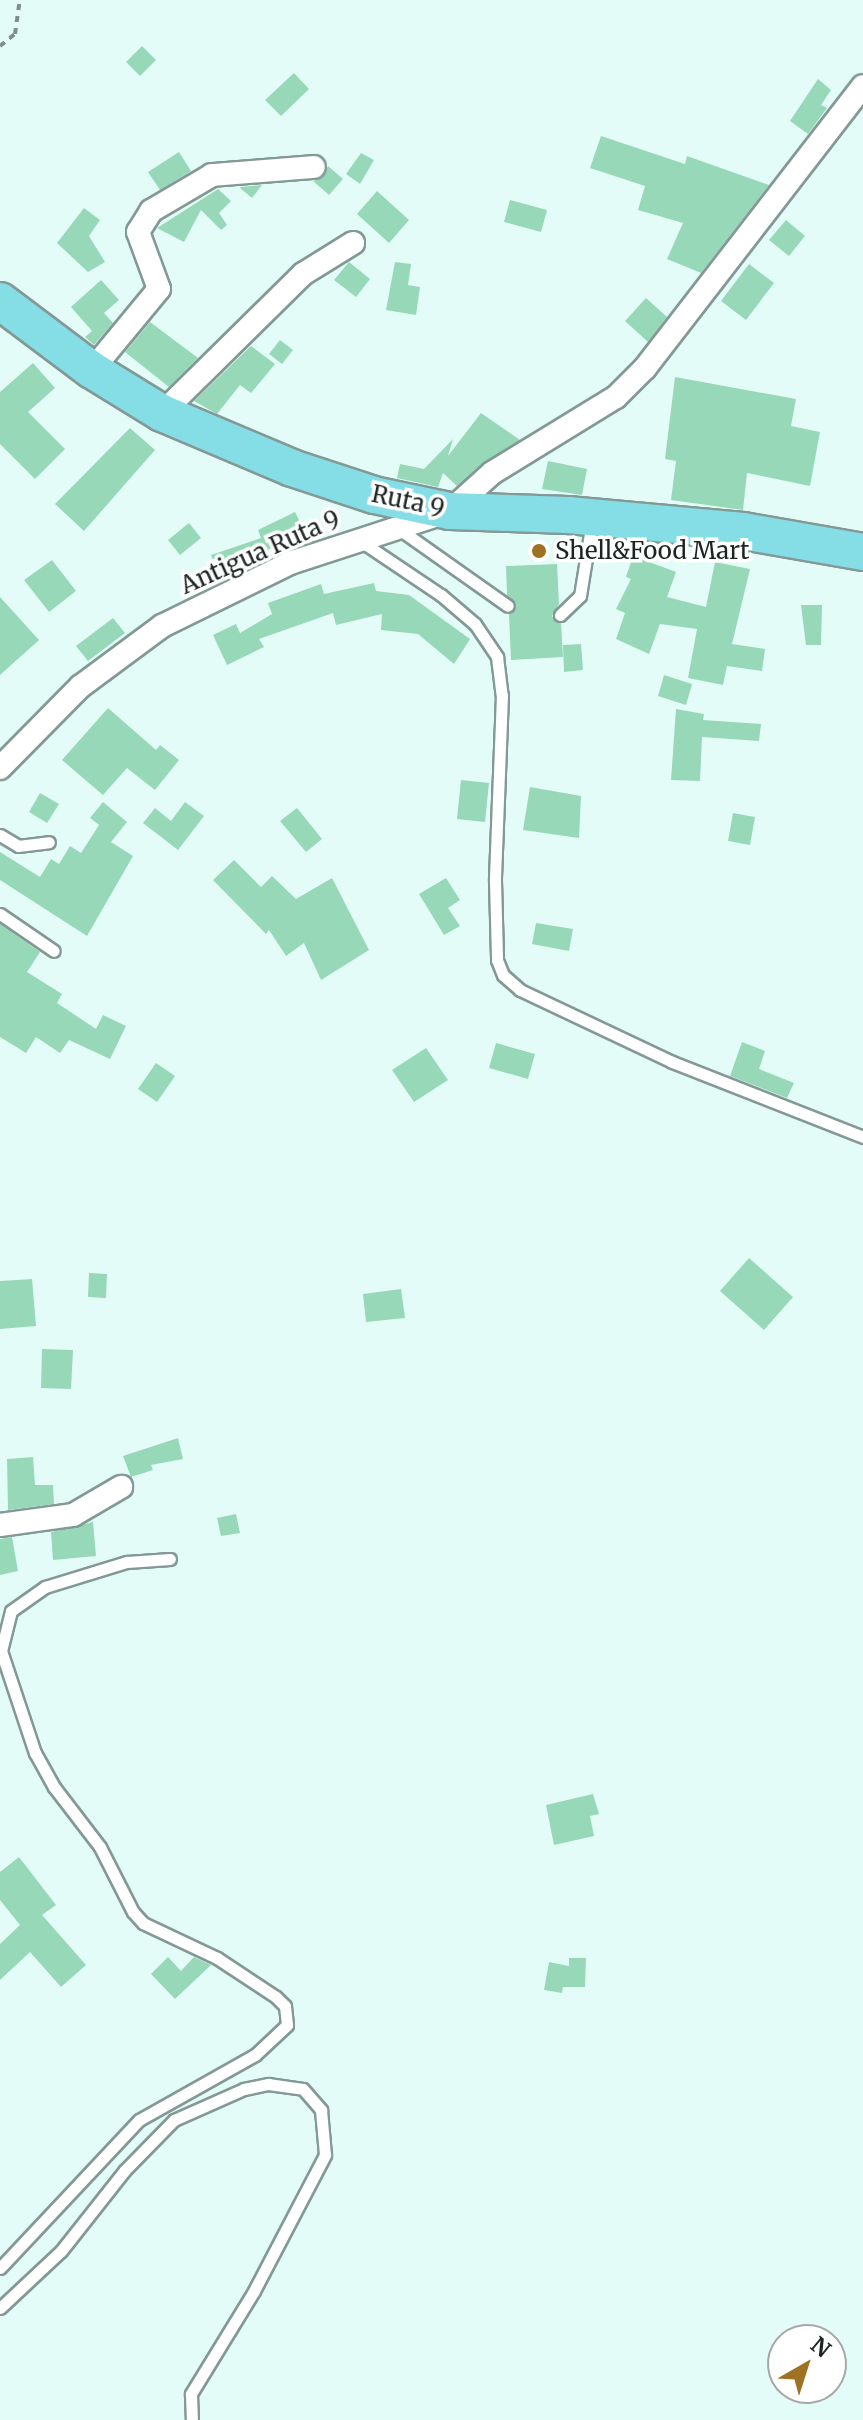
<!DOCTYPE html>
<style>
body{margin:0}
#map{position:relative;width:863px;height:2420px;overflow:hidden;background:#e4fcf8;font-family:Merriweather,serif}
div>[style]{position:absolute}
.building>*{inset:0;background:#97d8b9}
.path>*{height:4px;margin-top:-2px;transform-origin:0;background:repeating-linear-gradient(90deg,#7e8e8b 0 6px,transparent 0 12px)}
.roads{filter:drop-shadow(2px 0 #839996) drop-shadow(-2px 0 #839996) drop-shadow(0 2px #839996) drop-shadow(0 -2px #839996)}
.service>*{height:11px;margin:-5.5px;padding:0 5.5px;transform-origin:5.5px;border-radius:5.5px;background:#fff}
.minor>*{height:22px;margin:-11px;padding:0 11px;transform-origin:11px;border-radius:11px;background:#fff}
.primary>*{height:36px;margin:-18px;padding:0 18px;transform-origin:18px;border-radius:18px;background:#85dde6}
.dots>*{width:22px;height:22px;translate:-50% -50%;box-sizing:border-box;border:4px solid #fff;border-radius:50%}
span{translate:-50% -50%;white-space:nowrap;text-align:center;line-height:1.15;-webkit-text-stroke:7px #fff;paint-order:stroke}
.street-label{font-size:24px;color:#1c2523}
.poi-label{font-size:24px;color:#1c2523}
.left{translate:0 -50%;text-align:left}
.north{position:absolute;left:767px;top:2324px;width:80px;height:80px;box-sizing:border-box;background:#fff;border:2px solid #a4a8a7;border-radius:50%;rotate:39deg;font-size:22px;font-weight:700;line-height:32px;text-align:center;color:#1c2523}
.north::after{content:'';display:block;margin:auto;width:28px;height:36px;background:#9f7223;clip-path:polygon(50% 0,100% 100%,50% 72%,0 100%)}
</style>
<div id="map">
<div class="building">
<div style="clip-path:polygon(142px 46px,156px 60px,140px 76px,126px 62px)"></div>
<div style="clip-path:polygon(294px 73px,309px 89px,281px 116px,265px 100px)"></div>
<div style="clip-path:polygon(818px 79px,831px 90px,821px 105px,827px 108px,808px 134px,790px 121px)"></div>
<div style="clip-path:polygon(601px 136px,685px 164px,687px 156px,769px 185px,701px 273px,667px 259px,683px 223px,638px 210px,645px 186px,590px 168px)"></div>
<div style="clip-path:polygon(179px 152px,191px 171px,160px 190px,148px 172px)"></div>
<div style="clip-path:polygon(361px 153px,374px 160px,360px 184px,346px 174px)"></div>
<div style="clip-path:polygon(328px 166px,343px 179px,329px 195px,313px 181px,322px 178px)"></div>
<div style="clip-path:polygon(262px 185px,252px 198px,240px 188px,241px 187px)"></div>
<div style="clip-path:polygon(218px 189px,231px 201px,219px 213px,227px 225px,221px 230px,201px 210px,184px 242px,157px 228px)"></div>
<div style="clip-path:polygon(377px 191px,409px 220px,389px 243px,357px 214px)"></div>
<div style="clip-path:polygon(510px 200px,547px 210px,541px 232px,504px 222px)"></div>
<div style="clip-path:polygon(84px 208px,100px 220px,89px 236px,105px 262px,88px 272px,57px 243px)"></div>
<div style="clip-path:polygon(786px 220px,805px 236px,789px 256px,769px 240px)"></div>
<div style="clip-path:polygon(349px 262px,370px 279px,356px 297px,334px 280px)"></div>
<div style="clip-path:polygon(395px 262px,411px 264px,408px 285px,420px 287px,416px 315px,386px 310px)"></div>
<div style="clip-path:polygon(749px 264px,774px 283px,746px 320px,721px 301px)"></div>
<div style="clip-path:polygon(101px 280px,119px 300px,104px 313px,113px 323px,94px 345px,85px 337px,92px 331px,71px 307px)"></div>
<div style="clip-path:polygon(646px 298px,667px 317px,648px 342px,625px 321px)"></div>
<div style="clip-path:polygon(150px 322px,198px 358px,169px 387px,125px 352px)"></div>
<div style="clip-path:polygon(280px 340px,293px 350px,282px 364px,269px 354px)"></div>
<div style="clip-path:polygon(251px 346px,275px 364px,251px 393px,240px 385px,217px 414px,194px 401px)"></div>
<div style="clip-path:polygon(33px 363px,55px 388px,28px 412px,65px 449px,35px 479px,0 444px,0 392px)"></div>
<div style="clip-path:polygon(675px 377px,796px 399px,791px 426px,820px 432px,810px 486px,747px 473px,743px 510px,671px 500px,676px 461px,665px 459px)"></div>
<div style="clip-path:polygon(481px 413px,520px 440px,457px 486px,443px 473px,438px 487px,397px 478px,400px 464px,424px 469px,453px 439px,448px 456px)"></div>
<div style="clip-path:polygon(130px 428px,155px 450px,84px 531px,55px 504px)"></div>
<div style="clip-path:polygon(548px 461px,587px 469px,582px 495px,542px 489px)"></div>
<div style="clip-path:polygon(295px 512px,305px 532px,259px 554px,261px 561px,220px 581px,211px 555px,261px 538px,258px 530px)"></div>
<div style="clip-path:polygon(189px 523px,201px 538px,180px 555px,168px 540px)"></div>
<div style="clip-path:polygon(633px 556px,676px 572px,667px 597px,706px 607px,715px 562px,750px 569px,732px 644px,765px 649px,762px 671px,727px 666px,723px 685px,688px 678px,697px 629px,660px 624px,649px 654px,616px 639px,625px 613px,616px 609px,631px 579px,626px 577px)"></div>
<div style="clip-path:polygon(52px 560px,76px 591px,49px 612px,24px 580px)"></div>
<div style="clip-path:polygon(557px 564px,559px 604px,552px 616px,561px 623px,563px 657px,511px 660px,509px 614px,516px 606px,507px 595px,506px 566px)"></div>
<div style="clip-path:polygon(374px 583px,376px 591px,409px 595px,470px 639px,454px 664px,418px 634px,381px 630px,382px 614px,336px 625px,333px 613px,259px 639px,264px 647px,227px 665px,213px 635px,236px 624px,240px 633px,272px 614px,268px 603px,321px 584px,324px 594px)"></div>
<div style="clip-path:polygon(0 597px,39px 640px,0 675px)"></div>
<div style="clip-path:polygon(801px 605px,822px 605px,821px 645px,806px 645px)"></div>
<div style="clip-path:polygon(113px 618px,125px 633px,88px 661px,76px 646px)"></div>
<div style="clip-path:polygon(581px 644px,583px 670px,564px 672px,563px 645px)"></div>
<div style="clip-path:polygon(664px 675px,692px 684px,686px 705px,658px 696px)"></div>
<div style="clip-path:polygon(108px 708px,156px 750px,160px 745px,179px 760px,155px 790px,127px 768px,103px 795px,62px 760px)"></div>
<div style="clip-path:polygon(676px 709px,704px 714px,703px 720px,761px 724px,759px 741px,702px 737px,700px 781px,671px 780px)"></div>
<div style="clip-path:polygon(461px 780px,489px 783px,485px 822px,457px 819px)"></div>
<div style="clip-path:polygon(530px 787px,581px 796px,579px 838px,523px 830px)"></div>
<div style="clip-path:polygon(40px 793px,59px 804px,47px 823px,29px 812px)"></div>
<div style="clip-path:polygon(103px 802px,127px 822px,111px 842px,133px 856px,87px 936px,0 880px,0 852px,40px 877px,51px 859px,59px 864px,70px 846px,81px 853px,99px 825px,90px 818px)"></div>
<div style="clip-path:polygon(185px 802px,204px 816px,178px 850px,143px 823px,155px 808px,171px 821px)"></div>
<div style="clip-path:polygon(297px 808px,322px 839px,306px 852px,280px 821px)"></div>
<div style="clip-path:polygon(733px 813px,755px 817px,750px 845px,728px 841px)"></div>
<div style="clip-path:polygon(234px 860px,261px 887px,272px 876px,296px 899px,332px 878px,369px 950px,321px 980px,304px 943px,286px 956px,269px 930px,266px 934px,213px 880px)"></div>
<div style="clip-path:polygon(446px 878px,460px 900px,448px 908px,460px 926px,444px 935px,419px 894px)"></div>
<div style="clip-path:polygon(536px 923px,573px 929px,569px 951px,532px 944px)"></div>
<div style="clip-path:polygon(0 924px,40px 952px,27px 972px,62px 994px,57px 1003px,96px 1029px,103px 1015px,126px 1026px,110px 1059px,69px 1040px,60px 1053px,36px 1037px,26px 1053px,0 1037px)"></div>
<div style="clip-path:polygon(742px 1042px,765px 1051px,759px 1069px,794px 1083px,787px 1098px,730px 1076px)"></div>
<div style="clip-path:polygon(496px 1043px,535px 1054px,528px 1079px,489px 1068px)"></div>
<div style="clip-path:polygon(426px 1048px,448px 1080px,414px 1102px,392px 1070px)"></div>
<div style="clip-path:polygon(156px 1063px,175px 1076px,157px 1102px,138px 1089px)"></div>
<div style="clip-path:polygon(749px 1258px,793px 1297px,764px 1330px,720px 1291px)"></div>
<div style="clip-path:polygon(89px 1273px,107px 1274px,106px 1298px,88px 1297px)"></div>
<div style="clip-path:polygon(32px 1279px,36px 1326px,0 1329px,0 1281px)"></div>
<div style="clip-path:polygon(401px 1289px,405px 1318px,366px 1322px,363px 1294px)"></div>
<div style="clip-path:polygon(42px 1349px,73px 1350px,71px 1389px,41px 1388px)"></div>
<div style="clip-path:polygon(178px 1438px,183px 1459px,151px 1465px,153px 1470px,131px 1477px,123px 1456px)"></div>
<div style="clip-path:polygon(33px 1457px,35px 1485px,53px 1485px,54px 1504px,8px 1510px,7px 1459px)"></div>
<div style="clip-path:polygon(236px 1514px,240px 1533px,221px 1536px,217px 1518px)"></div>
<div style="clip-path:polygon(93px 1522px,96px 1556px,53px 1560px,51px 1532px)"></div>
<div style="clip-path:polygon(12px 1537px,18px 1571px,0 1575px,0 1539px)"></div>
<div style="clip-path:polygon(593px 1794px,599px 1814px,590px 1816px,594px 1836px,554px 1845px,546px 1805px)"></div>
<div style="clip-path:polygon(19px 1857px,56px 1905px,42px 1915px,86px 1965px,61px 1987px,30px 1952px,0 1980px,0 1944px,20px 1925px,0 1900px,0 1872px)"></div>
<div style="clip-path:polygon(168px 1957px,181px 1971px,194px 1957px,211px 1965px,175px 1999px,151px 1974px)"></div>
<div style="clip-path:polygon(569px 1958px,586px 1958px,585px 1987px,563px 1987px,562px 1993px,544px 1990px,549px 1962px,569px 1966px)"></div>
</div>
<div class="path">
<div style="left:0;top:46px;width:19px;rotate:-39deg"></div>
<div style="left:15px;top:34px;width:34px;rotate:-82deg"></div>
</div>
<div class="roads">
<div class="service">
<div style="left:399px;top:529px;width:133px;rotate:35.2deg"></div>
<div style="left:359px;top:540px;width:99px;rotate:33.9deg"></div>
<div style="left:441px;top:595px;width:45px;rotate:40.5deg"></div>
<div style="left:475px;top:624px;width:40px;rotate:56deg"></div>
<div style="left:497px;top:657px;width:38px;rotate:83deg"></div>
<div style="left:502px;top:695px;width:186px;rotate:92.2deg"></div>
<div style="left:495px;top:881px;width:79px;rotate:88.5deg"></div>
<div style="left:497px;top:960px;width:16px;rotate:68deg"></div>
<div style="left:503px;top:975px;width:23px;rotate:41deg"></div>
<div style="left:520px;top:990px;width:168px;rotate:25.3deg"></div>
<div style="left:672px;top:1062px;width:205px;rotate:21.4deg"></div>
<div style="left:560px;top:615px;width:28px;rotate:-44deg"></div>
<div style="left:580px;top:596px;width:76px;rotate:-80.9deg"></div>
<div style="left:0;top:835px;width:21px;rotate:31deg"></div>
<div style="left:18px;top:846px;width:31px;rotate:-7deg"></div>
<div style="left:0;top:914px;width:65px;rotate:34.4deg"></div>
<div style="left:0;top:2268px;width:203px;rotate:-46.8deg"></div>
<div style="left:139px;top:2120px;width:133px;rotate:-29.3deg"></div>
<div style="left:255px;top:2055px;width:44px;rotate:-43.2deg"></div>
<div style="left:287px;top:2025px;width:19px;rotate:-96deg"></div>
<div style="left:285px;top:2006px;width:13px;rotate:-135deg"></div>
<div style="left:276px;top:1997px;width:71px;rotate:-146.5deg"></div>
<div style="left:217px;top:1958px;width:82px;rotate:-154.7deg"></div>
<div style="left:143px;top:1923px;width:15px;rotate:-132deg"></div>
<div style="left:133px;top:1912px;width:73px;rotate:-116.9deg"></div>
<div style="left:100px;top:1847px;width:76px;rotate:-127.5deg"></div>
<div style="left:54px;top:1787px;width:39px;rotate:-119deg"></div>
<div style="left:35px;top:1753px;width:108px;rotate:-108.4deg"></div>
<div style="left:1px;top:1651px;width:41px;rotate:-76deg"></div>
<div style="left:11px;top:1611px;width:42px;rotate:-35.2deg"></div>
<div style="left:45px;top:1587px;width:86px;rotate:-17deg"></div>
<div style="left:127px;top:1562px;width:43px;rotate:-4deg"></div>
<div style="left:0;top:2308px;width:83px;rotate:-43.1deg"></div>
<div style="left:61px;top:2251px;width:103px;rotate:-51.7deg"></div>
<div style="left:125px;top:2170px;width:70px;rotate:-45.6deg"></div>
<div style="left:174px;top:2120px;width:77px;rotate:-23.9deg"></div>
<div style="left:244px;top:2089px;width:25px;rotate:-12deg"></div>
<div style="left:268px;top:2084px;width:35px;rotate:8deg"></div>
<div style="left:303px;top:2089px;width:28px;rotate:49deg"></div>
<div style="left:321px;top:2110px;width:45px;rotate:84.9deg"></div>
<div style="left:325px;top:2155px;width:153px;rotate:117.6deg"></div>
<div style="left:254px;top:2291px;width:121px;rotate:121.5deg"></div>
<div style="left:191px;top:2394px;width:26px;rotate:88deg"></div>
</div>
<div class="minor">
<div style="left:92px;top:370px;width:105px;rotate:-50.4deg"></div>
<div style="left:159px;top:289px;width:61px;rotate:-110.2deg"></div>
<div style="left:138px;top:232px;width:25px;rotate:-58deg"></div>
<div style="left:151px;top:211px;width:71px;rotate:-30.5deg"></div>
<div style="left:212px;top:175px;width:102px;rotate:-4.5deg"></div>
<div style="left:162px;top:413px;width:198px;rotate:-44.6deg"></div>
<div style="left:303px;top:274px;width:59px;rotate:-31.8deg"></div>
<div style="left:0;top:768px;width:115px;rotate:-45.4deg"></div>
<div style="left:81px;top:686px;width:101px;rotate:-36.5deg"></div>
<div style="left:162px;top:626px;width:143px;rotate:-26.2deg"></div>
<div style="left:290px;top:563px;width:168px;rotate:-18deg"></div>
<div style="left:450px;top:511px;width:57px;rotate:-42.1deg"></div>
<div style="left:492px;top:473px;width:145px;rotate:-31.5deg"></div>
<div style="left:616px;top:397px;width:41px;rotate:-45deg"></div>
<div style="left:645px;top:368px;width:356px;rotate:-52.3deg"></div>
<div style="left:0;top:1525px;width:74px;rotate:-7.8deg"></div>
<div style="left:73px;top:1515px;width:56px;rotate:-30.3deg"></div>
</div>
<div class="primary">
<div style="left:0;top:301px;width:115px;rotate:36.9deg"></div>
<div style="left:92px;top:370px;width:82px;rotate:31.6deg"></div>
<div style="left:162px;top:413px;width:141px;rotate:22.9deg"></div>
<div style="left:292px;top:468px;width:86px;rotate:18.2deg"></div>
<div style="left:374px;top:495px;width:78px;rotate:11.9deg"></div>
<div style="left:450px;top:511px;width:118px;rotate:1.9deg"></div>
<div style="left:568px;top:515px;width:176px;rotate:5.2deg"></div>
<div style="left:743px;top:531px;width:122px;rotate:9.9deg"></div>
</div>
</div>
<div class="dots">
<div style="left:539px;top:551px;background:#9f7223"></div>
</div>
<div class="street-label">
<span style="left:408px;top:501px;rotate:12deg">Ruta 9</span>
<span style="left:260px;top:552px;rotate:-24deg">Antigua Ruta 9</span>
</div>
<div class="poi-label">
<span class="left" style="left:555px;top:551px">Shell&amp;Food Mart</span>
</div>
<div class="north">N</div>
</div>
